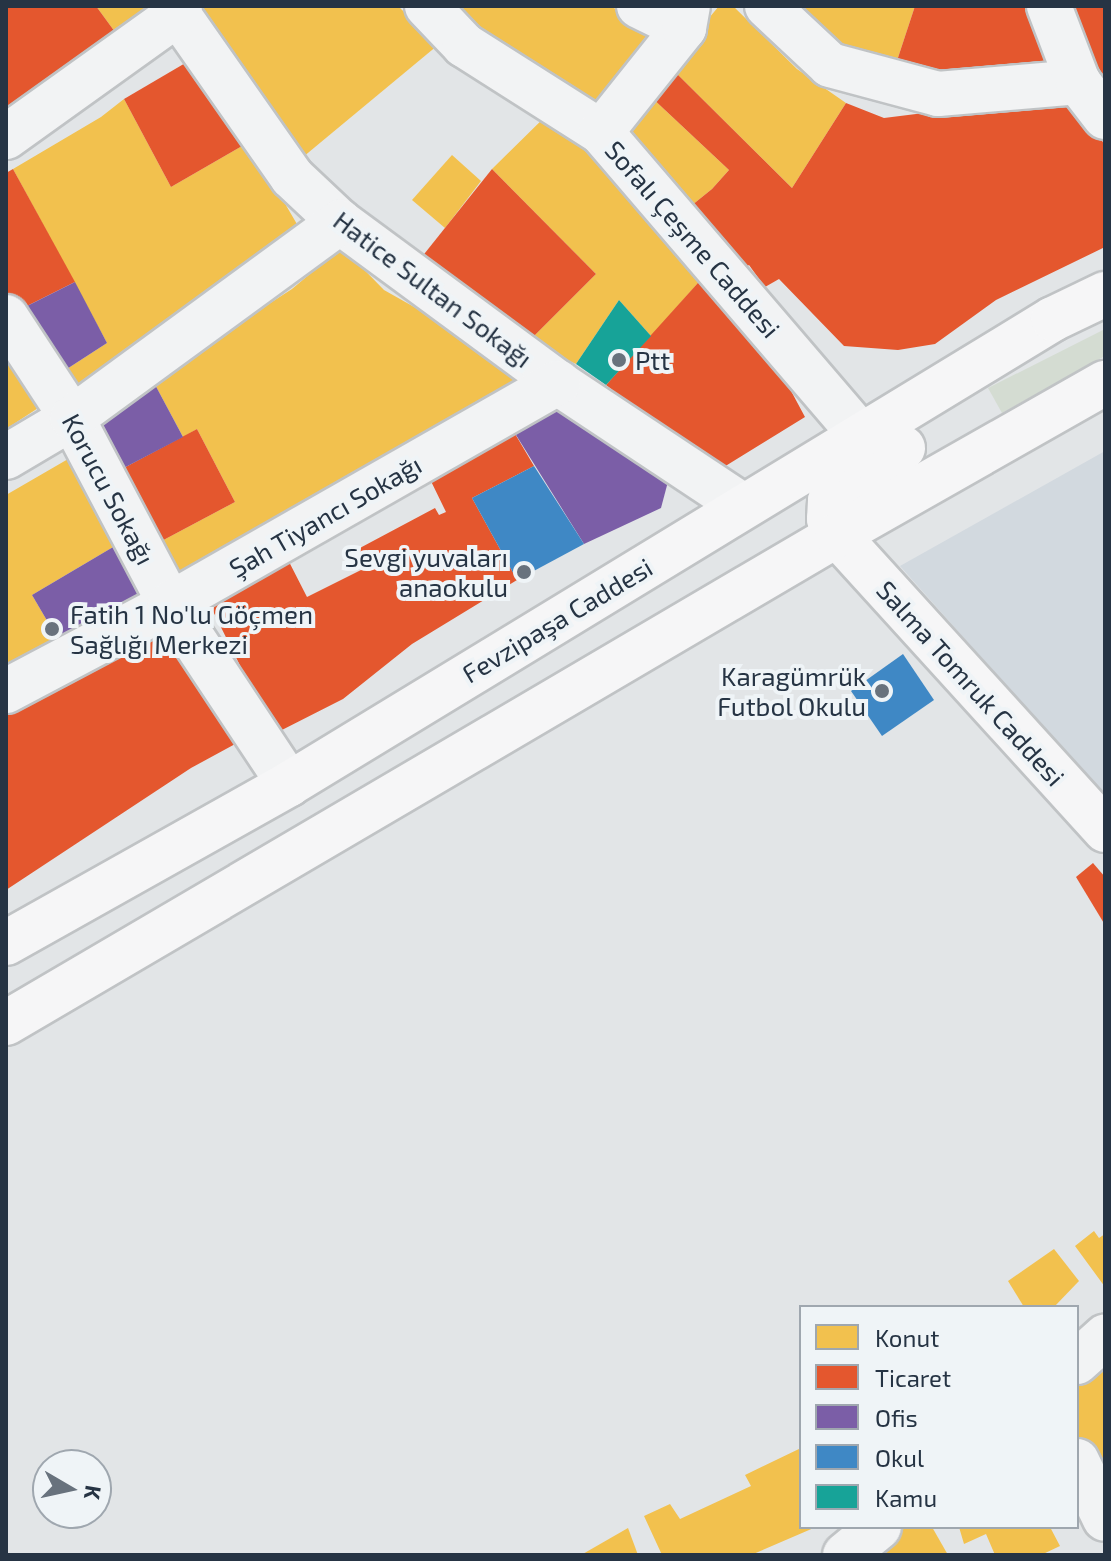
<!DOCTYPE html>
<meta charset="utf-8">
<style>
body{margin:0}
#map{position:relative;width:1111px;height:1561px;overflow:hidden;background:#e2e5e7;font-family:"Exo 2",sans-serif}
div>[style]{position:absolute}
.built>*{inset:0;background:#d2d9df}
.green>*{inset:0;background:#d4dcd2}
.homes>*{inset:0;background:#f2c14e}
.shops>*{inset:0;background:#e4572e}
.offices>*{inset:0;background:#7b5ea7}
.schools>*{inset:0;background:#3f88c5}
.public>*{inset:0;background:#17a398}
.roads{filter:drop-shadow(2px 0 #c0c3c5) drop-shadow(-2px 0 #c0c3c5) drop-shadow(0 2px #c0c3c5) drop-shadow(0 -2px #c0c3c5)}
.minor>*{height:44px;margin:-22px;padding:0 22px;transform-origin:22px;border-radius:22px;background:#f2f3f4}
.major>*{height:44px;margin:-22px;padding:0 22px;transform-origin:22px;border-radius:22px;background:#f6f6f7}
.dots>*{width:22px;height:22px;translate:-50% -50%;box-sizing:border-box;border:4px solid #eff4f7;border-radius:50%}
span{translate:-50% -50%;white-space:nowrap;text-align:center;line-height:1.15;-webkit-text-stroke:8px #eff4f7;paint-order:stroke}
.street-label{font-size:26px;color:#263444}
.poi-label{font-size:26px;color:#263444}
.left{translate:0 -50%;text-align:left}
.right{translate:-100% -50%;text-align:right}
.frame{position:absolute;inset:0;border:8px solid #263444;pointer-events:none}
.legend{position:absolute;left:799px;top:1305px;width:280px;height:224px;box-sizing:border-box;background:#eff4f7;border:2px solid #9fa7af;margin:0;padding:10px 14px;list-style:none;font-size:24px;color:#263444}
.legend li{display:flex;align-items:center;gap:16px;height:40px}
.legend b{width:40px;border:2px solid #9fa7af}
.north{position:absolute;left:32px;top:1449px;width:80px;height:80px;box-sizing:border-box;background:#eff4f7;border:2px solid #9fa7af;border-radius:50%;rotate:99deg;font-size:22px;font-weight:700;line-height:32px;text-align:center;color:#263444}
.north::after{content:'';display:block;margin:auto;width:28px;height:36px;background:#68727d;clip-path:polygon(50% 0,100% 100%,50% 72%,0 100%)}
</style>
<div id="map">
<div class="built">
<div style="clip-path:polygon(1105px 451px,1105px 796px,900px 566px)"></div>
</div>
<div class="green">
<div style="clip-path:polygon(1105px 329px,1105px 356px,1002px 413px,988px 388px)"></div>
</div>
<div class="homes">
<div style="clip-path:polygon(96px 6px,150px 6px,115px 32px)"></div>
<div style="clip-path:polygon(204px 6px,398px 6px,438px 45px,297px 162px,201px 16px)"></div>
<div style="clip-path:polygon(445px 6px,609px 6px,666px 31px,594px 124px)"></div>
<div style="clip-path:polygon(719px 6px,733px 6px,797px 69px,846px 103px,792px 188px,669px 66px)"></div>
<div style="clip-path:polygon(780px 6px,915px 6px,891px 79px)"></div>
<div style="clip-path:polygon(649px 95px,729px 170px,712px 189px,681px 214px,621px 136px)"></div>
<div style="clip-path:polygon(124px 99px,171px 187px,249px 142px,301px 231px,118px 364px,66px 394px,56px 376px,107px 343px,13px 169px,101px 117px)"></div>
<div style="clip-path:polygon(554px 108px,706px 274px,651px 336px,619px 300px,576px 364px,528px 342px,596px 274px,492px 169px)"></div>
<div style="clip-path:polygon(452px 155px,481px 181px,445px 228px,412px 200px)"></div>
<div style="clip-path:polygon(342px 247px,384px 290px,517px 365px,516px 400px,175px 579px,156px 544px,235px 502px,197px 429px,183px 437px,152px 379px,292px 289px)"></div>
<div style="clip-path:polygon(6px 320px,55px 397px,6px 429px)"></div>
<div style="clip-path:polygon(75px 455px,125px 540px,32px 595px,59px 641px,6px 673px,6px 495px)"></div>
<div style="clip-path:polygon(1094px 1231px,1099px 1238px,1105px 1234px,1105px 1287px,1075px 1246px)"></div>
<div style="clip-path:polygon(1054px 1249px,1079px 1281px,1054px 1307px,1024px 1307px,1008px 1281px)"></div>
<div style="clip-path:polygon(1105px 1359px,1105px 1514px,1077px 1453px,1077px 1381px)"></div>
<div style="clip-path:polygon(801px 1448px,801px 1527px,816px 1527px,751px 1555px,662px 1555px,644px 1516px,670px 1504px,680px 1519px,751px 1486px,745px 1475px)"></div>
<div style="clip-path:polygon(907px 1527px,932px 1527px,948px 1555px,864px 1555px,863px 1552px)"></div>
<div style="clip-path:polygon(959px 1527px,1050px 1527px,1060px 1546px,1041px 1555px,995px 1555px,986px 1534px,964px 1544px)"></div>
<div style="clip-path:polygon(628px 1528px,638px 1555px,581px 1555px)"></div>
</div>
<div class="shops">
<div style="clip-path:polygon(6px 6px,96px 6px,115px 32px,6px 112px)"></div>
<div style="clip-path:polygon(915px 6px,1030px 6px,1050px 64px,891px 79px)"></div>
<div style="clip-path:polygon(1065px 6px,1105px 6px,1105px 105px)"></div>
<div style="clip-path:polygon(199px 55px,249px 142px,171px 187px,124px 99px)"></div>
<div style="clip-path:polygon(669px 66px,792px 188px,846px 103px,884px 118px,1076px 94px,1105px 146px,1105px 247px,996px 300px,935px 344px,898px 350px,844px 346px,779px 279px,765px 287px,749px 265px,731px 276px,681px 214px,712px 189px,729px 170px,649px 95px)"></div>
<div style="clip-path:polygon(13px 169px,75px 282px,17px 311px,6px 291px,6px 173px)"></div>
<div style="clip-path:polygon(492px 169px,596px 274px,528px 342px,417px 263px)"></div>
<div style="clip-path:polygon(706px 274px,775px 361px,805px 417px,719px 470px,694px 444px,689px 450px,606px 385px)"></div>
<div style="clip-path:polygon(511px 427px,534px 466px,472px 498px,517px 580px,412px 644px,343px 699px,274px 734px,204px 593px,284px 552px,307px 597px,367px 567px,358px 549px,435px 508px,439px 515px,446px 512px,427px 473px)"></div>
<div style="clip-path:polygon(197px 429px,235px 502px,156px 544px,118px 471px)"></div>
<div style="clip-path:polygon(168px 612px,237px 743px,191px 768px,6px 890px,6px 705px)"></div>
<div style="clip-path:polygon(1093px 863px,1105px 877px,1105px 925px,1076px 877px)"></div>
</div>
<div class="offices">
<div style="clip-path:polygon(75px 282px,107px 343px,56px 376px,17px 311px)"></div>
<div style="clip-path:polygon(152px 379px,183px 437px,118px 471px,87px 413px)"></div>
<div style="clip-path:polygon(572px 397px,670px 474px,661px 508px,584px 544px,511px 427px)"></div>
<div style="clip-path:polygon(125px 540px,152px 586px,59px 641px,32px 595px)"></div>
</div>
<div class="schools">
<div style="clip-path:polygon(534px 466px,584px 544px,517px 580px,472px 498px)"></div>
<div style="clip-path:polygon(903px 654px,934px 700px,882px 736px,851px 691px)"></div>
</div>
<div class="public">
<div style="clip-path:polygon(619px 300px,651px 336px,606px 385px,576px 364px)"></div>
</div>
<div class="roads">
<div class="minor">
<div style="left:427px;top:6px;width:54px;rotate:46.5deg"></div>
<div style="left:464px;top:45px;width:162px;rotate:32.4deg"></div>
<div style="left:601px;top:132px;width:403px;rotate:49.4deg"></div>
<div style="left:639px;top:6px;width:50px;rotate:26.1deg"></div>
<div style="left:767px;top:6px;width:86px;rotate:43.1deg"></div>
<div style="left:830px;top:65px;width:112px;rotate:15deg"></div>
<div style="left:938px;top:94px;width:141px;rotate:-4.9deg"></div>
<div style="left:1049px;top:6px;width:81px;rotate:69.1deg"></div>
<div style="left:1078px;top:82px;width:44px;rotate:52.4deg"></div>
<div style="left:178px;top:14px;width:199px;rotate:55deg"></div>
<div style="left:292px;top:177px;width:66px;rotate:43.2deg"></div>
<div style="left:340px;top:222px;width:271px;rotate:36.4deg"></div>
<div style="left:558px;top:383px;width:222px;rotate:33.6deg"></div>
<div style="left:601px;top:132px;width:133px;rotate:-51.4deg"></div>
<div style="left:684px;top:28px;width:22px;rotate:-80deg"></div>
<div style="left:6px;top:137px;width:211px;rotate:-35.6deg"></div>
<div style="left:178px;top:14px;width:8px;rotate:-76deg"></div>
<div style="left:6px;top:317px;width:121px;rotate:56.8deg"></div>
<div style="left:72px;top:418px;width:210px;rotate:62.2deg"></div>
<div style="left:170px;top:604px;width:216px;rotate:56.5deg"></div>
<div style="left:6px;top:457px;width:77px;rotate:-30.6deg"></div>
<div style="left:72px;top:418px;width:332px;rotate:-36.2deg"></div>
<div style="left:6px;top:691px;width:186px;rotate:-27.9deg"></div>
<div style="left:170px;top:604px;width:447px;rotate:-29.7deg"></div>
<div style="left:1077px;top:1362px;width:38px;rotate:-42deg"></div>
<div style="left:1077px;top:1461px;width:64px;rotate:64.2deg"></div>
<div style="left:845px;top:1555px;width:44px;rotate:-39.5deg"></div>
</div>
<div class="major">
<div style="left:903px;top:448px;width:73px;rotate:147.8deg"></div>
<div style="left:841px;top:487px;width:18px;rotate:128deg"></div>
<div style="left:830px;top:501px;width:18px;rotate:93deg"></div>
<div style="left:829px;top:519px;width:18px;rotate:63deg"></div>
<div style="left:837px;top:535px;width:399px;rotate:47.7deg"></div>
<div style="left:6px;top:943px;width:325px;rotate:-29.3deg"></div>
<div style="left:289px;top:784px;width:894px;rotate:-31.33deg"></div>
<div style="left:1053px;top:319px;width:58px;rotate:-25.7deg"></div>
<div style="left:6px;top:1023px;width:964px;rotate:-30.42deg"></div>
<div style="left:837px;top:535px;width:308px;rotate:-29.6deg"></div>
</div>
</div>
<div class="dots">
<div style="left:619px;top:360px;background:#68727d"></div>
<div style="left:524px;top:572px;background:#68727d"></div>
<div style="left:52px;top:629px;background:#68727d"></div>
<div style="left:882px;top:691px;background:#68727d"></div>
</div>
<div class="street-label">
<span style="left:693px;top:239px;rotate:49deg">Sofalı Çeşme Caddesi</span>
<span style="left:433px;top:289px;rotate:37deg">Hatice Sultan Sokağı</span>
<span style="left:109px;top:489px;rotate:62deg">Korucu Sokağı</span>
<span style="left:325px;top:516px;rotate:-30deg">Şah Tiyancı Sokağı</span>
<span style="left:557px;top:620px;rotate:-31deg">Fevzipaşa Caddesi</span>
<span style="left:971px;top:683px;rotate:48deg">Salma Tomruk Caddesi</span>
</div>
<div class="poi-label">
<span class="left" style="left:635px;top:360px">Ptt</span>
<span class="right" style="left:508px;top:572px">Sevgi yuvaları<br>anaokulu</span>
<span class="left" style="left:70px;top:629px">Fatih 1 No'lu Göçmen<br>Sağlığı Merkezi</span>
<span class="right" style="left:866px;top:691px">Karagümrük<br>Futbol Okulu</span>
</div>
<div class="frame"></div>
<ul class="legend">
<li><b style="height:22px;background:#f2c14e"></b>Konut</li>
<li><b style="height:22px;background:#e4572e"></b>Ticaret</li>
<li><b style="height:22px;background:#7b5ea7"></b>Ofis</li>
<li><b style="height:22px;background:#3f88c5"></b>Okul</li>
<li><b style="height:22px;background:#17a398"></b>Kamu</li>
</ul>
<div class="north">K</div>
</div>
